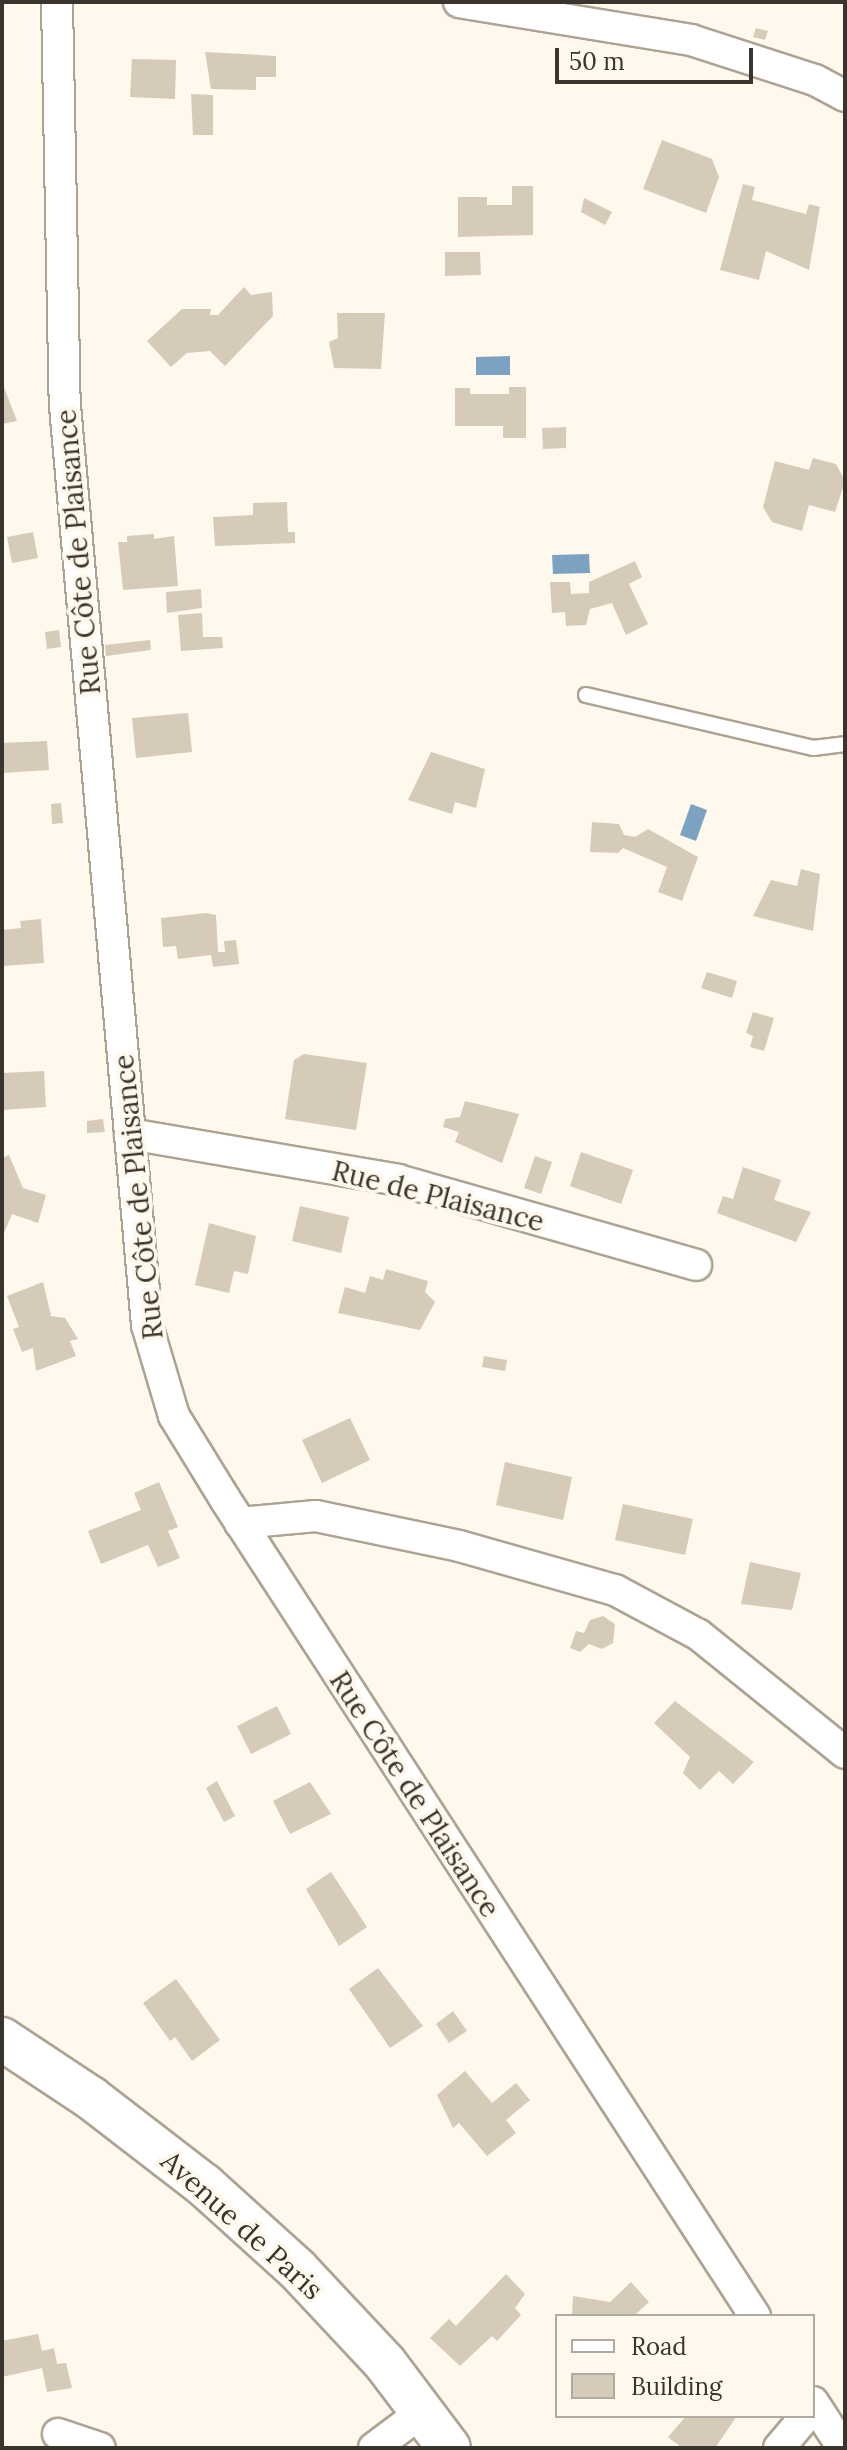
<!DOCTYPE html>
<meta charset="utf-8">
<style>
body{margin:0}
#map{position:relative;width:847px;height:2450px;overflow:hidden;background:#fff8ec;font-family:Lora,serif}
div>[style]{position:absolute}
.water>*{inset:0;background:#7ca2c2}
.building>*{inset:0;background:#d6cbb8}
.roads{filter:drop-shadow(2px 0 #aea392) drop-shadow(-2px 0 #aea392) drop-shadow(0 2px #aea392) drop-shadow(0 -2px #aea392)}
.lane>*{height:14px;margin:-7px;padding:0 7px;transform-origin:7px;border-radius:7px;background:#fff}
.street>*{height:30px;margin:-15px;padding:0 15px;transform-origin:15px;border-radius:15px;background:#fff}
.secondary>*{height:42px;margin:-21px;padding:0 21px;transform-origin:21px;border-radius:21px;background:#fff}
span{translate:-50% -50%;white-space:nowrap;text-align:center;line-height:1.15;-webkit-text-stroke:8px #fff8ec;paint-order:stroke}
.street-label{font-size:28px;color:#39352e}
.frame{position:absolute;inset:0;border:4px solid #39352e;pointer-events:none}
.legend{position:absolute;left:555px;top:2314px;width:260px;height:104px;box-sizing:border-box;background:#fff8ec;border:2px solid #b0aaa0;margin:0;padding:10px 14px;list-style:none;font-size:24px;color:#39352e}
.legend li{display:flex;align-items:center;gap:16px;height:40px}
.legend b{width:40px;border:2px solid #b0aaa0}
.scale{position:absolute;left:555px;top:48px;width:198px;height:36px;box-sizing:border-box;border:4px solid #39352e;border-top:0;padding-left:10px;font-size:24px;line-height:28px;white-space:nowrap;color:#39352e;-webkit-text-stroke:6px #fff8ec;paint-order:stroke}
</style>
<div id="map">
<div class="water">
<div style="clip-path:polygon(510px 356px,510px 375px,476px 375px,476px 357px)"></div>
<div style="clip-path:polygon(589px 554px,590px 573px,553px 574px,552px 555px)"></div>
<div style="clip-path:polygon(691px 804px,707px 810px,696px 841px,680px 835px)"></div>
</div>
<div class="building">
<div style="clip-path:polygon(756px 28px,768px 31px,765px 40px,753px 37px)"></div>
<div style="clip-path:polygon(205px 52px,276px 56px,276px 77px,256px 77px,256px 90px,211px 89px)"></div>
<div style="clip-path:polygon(132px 59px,176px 60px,175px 99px,130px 97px)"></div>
<div style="clip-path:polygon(191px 94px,213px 95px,213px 135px,193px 135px)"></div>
<div style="clip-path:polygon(662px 140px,712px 159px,719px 177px,706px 213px,643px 189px)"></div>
<div style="clip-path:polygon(743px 184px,755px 187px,752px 200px,806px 214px,809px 204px,820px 207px,809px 270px,766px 251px,759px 280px,720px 270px)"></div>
<div style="clip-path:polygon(512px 186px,533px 186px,533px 235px,458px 237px,458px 197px,487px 197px,487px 205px,512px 205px)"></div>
<div style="clip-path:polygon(584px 198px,612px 212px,605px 225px,581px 212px)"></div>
<div style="clip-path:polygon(445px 252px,480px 252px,481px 275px,445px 276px)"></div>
<div style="clip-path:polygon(244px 287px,251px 295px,272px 292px,273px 316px,225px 366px,210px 351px,187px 353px,171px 367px,147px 341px,182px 309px,211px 309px,210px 315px,218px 315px)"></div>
<div style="clip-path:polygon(337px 313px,385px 313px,381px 369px,334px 368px,329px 342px,338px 338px)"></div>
<div style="clip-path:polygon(2px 382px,17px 421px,2px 424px)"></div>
<div style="clip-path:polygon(509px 387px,526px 387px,526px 438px,503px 438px,503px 426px,455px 426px,455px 388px,470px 388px,470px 394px,509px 394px)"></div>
<div style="clip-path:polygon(566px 427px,566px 448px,543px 449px,542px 428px)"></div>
<div style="clip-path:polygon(813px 458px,836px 464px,845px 481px,835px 512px,809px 505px,802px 531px,772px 522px,763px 507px,775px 461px,809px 470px)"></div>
<div style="clip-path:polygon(287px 502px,288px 532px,295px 532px,295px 543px,215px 546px,213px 517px,253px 515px,253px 503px)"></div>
<div style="clip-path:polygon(33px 532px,38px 558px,12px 563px,7px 537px)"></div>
<div style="clip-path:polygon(154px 534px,154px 539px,174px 536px,178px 586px,123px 590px,118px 542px,127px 542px,127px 536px)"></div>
<div style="clip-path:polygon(635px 561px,642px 577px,629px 584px,648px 624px,626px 635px,612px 603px,590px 609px,586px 625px,566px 626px,565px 612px,552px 613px,550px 582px,570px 582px,571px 594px,589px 593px,589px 582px)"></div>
<div style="clip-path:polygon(201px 589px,202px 608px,167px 613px,166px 592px)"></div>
<div style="clip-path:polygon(202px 613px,203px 637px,222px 637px,223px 648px,181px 651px,178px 615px)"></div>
<div style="clip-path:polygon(59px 630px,61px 647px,47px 649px,45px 632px)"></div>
<div style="clip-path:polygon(150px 640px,151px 650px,106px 656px,105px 645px)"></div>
<div style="clip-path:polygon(188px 713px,192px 752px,136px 758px,132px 718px)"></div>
<div style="clip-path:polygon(47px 741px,49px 770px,2px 773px,2px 743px)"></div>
<div style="clip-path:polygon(431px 752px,485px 769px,476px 808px,455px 802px,452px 814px,408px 800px)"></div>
<div style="clip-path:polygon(61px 803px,63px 823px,52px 824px,51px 804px)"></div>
<div style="clip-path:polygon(592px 822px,619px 824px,624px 835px,635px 837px,648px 829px,698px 857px,682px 901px,658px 892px,667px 867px,623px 848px,618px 853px,590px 852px)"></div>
<div style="clip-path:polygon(801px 869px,820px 874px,813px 931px,753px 916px,771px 880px,797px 886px)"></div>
<div style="clip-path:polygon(206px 913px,216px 915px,218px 952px,225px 952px,224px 941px,236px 940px,239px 964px,213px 967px,211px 955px,178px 959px,176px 946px,163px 947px,161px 918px)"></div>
<div style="clip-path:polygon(41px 919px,44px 963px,2px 966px,2px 930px,21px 928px,20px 921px)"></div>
<div style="clip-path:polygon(707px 972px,737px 981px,732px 998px,701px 988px)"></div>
<div style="clip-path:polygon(753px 1012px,774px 1018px,764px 1051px,750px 1047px,753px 1036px,746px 1033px)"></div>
<div style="clip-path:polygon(304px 1054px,367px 1063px,356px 1130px,285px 1119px,294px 1060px)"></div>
<div style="clip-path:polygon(44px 1071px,46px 1107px,2px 1110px,2px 1073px)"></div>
<div style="clip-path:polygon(465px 1101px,519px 1114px,502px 1163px,455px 1142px,459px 1132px,443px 1127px,445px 1119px,460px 1117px)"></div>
<div style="clip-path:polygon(103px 1119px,105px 1132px,87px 1133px,87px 1121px)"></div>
<div style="clip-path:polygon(581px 1152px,633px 1170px,621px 1204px,570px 1186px)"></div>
<div style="clip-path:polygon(9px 1155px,23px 1188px,46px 1195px,38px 1223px,12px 1214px,2px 1238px,2px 1158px)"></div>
<div style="clip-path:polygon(535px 1156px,552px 1162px,541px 1194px,524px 1188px)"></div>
<div style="clip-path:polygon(743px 1167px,781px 1180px,774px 1200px,811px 1212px,796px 1242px,717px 1213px,723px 1196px,733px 1199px)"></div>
<div style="clip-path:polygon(300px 1206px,349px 1217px,341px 1253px,292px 1241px)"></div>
<div style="clip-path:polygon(209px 1223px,256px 1236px,248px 1274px,234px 1271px,229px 1293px,195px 1285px)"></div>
<div style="clip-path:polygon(386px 1269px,428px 1281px,425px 1292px,435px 1302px,420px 1330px,338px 1313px,345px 1287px,365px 1293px,370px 1276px,383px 1280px)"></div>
<div style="clip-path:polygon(43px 1282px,51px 1316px,65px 1318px,78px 1339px,70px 1341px,76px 1356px,36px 1371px,33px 1348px,22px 1352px,13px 1329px,19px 1327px,7px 1296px)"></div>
<div style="clip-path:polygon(484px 1356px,507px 1360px,505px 1371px,482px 1367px)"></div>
<div style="clip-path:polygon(350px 1418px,370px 1460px,322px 1483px,302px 1440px)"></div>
<div style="clip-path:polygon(505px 1462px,572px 1477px,563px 1520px,496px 1505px)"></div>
<div style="clip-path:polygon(159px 1482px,178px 1527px,168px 1531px,180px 1558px,158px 1567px,148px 1545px,101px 1564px,88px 1531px,141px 1510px,134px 1493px)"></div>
<div style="clip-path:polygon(623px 1504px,693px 1519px,685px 1555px,615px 1540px)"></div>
<div style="clip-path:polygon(750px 1562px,801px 1573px,792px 1610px,741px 1604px)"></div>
<div style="clip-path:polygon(603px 1616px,615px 1624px,613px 1643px,602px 1649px,589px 1644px,580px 1652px,570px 1648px,576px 1631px,584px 1633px,590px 1620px)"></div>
<div style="clip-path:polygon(675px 1701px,754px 1762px,733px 1784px,719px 1771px,700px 1790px,683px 1773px,690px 1757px,654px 1723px)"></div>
<div style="clip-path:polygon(277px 1706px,291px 1734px,251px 1754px,237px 1726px)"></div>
<div style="clip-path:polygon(217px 1781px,235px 1816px,224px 1822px,206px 1788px)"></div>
<div style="clip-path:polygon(310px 1782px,331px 1814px,290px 1834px,273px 1801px)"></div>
<div style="clip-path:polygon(331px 1872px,367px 1927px,339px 1946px,306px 1889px)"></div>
<div style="clip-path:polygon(378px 1968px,423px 2026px,390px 2048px,349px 1989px)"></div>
<div style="clip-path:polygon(176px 1979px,220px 2040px,192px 2061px,175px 2037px,170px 2041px,143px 2003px)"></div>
<div style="clip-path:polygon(453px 2011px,467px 2031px,449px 2043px,436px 2024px)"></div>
<div style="clip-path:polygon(465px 2071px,492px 2103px,516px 2083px,530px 2100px,506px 2120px,516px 2133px,487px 2156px,459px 2123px,453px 2128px,437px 2095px)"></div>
<div style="clip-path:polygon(506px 2274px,525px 2294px,515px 2308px,521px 2315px,497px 2341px,492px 2336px,460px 2366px,430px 2338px,449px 2319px,456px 2326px)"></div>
<div style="clip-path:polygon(631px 2282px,649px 2302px,634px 2316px,572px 2316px,573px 2296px,610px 2302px)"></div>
<div style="clip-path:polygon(38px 2334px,42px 2351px,54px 2348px,57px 2364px,66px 2363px,72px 2388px,47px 2392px,42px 2368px,2px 2377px,2px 2341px)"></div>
<div style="clip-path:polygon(686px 2416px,737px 2416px,715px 2448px,682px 2448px,668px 2437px)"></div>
</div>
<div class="roads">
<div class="lane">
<div style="left:586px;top:695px;width:233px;rotate:13.1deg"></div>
<div style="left:813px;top:748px;width:32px;rotate:-7deg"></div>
</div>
<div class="street">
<div style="left:57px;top:2px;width:404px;rotate:88.9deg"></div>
<div style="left:65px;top:406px;width:923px;rotate:84.9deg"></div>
<div style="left:147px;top:1325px;width:95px;rotate:73.5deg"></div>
<div style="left:174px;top:1416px;width:97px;rotate:58.4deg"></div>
<div style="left:225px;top:1499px;width:974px;rotate:57.03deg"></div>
<div style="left:459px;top:2px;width:235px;rotate:9.3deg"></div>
<div style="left:691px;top:40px;width:130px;rotate:17.9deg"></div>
<div style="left:815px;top:80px;width:34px;rotate:28deg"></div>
<div style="left:130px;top:1134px;width:272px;rotate:9.7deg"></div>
<div style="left:398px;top:1180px;width:310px;rotate:15.9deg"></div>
<div style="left:240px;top:1523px;width:76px;rotate:-5.3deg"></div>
<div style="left:316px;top:1516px;width:146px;rotate:11.8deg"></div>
<div style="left:459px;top:1546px;width:162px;rotate:15.8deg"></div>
<div style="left:615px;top:1590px;width:95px;rotate:28.2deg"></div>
<div style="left:699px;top:1635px;width:188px;rotate:38.9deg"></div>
<div style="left:813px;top:2402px;width:55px;rotate:56.9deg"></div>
<div style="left:58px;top:2434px;width:44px;rotate:18.4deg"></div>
<div style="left:374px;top:2448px;width:60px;rotate:-36.9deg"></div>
<div style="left:779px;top:2448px;width:42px;rotate:-49.8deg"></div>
</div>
<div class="secondary">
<div style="left:2px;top:2039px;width:107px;rotate:33.5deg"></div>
<div style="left:91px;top:2098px;width:143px;rotate:37.6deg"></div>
<div style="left:204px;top:2185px;width:125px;rotate:42.1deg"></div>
<div style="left:297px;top:2269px;width:129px;rotate:46.9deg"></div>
<div style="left:385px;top:2363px;width:106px;rotate:53deg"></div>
</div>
</div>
<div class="street-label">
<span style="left:78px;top:552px;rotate:-95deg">Rue Côte de Plaisance</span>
<span style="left:438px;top:1196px;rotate:14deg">Rue de Plaisance</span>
<span style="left:138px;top:1197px;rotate:-96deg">Rue Côte de Plaisance</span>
<span style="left:415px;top:1794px;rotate:57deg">Rue Côte de Plaisance</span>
<span style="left:242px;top:2225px;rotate:42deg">Avenue de Paris</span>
</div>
<div class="frame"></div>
<ul class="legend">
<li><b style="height:10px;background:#fff"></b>Road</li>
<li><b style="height:22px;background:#d6cbb8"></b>Building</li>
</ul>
<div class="scale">50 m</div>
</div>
